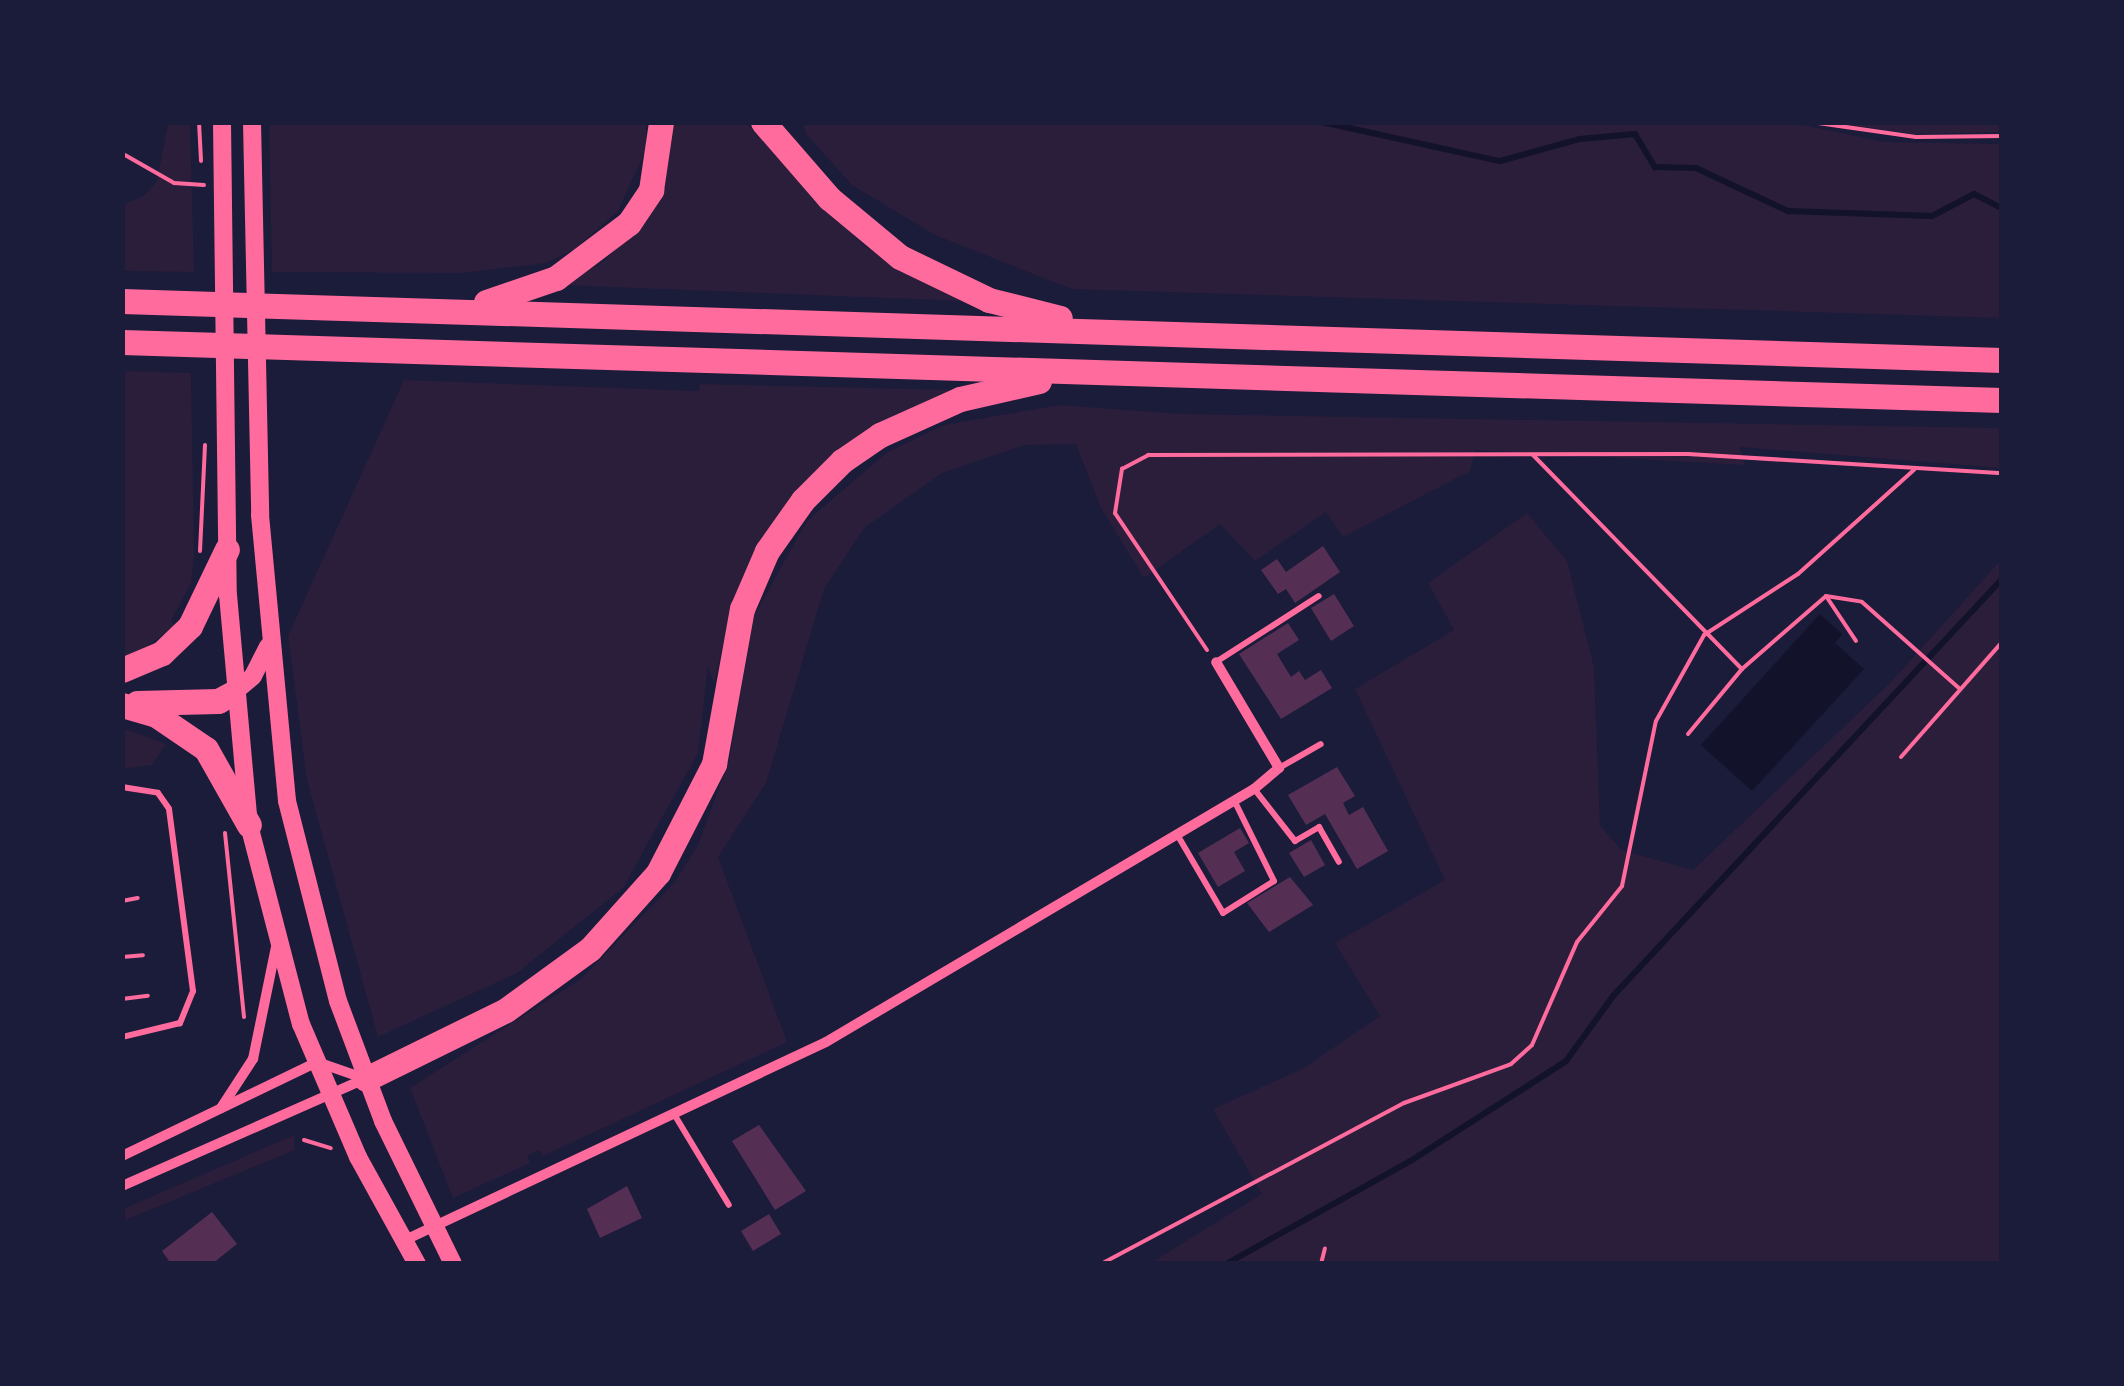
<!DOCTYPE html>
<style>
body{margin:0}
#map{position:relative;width:2124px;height:1386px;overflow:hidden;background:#1b1b3a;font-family:"PT Sans",sans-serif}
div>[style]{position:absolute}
.green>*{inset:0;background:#2a1e3b}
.water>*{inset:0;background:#12122b}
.stream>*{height:6px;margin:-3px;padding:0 3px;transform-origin:3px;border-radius:3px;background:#12122b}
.building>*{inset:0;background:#542f53}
.path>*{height:4px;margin:-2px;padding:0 2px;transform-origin:2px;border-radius:2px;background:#ff6b9d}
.service>*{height:6px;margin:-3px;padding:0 3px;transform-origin:3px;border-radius:3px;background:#ff6b9d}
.minor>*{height:10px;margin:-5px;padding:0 5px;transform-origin:5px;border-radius:5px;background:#ff6b9d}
.secondary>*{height:18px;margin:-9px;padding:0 9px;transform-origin:9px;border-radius:9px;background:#ff6b9d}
.motorway>*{height:25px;margin:-12.5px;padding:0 12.5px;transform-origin:12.5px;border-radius:12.5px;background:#ff6b9d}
span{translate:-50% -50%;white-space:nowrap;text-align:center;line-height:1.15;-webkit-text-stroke:10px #1b1b3a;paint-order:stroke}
.frame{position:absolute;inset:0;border:125px solid #1b1b3a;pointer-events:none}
</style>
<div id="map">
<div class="green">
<div style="clip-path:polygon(745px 122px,864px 246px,964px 301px,560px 285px,599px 265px,640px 227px,664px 181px,673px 123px)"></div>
<div style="clip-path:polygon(1789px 122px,1884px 142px,2001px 144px,2001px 318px,1071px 289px,935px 235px,852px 185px,806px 134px,803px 123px)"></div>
<div style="clip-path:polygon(1826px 122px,2001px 122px,2002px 132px,1916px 134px)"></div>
<div style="clip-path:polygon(168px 123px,190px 123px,194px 272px,123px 271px,122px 205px,144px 196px,157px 181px)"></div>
<div style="clip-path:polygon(269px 123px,646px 123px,646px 150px,618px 211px,575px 249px,546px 263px,461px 273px,272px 272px)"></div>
<div style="clip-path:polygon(123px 371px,191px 373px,194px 556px,191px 584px,171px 620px,176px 627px,123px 661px)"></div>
<div style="clip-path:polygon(404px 380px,699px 391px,700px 384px,957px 390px,869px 430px,732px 607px,714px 683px,708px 666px,698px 753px,623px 888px,517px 973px,378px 1037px,307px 780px,288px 636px)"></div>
<div style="clip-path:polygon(1060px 405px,1180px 414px,2001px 428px,2001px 468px,1740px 447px,1745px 465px,1475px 450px,1470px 471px,1343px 537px,1326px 512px,1255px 561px,1220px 524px,1144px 578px,1101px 508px,1076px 444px,1025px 445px,942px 473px,864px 528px,824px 589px,766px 783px,718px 857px,787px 1042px,543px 1156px,539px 1150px,527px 1156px,530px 1163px,453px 1198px,410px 1088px,581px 979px,675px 882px,698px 845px,729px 761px,754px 616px,807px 521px,886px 453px,944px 425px)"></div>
<div style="clip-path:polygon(1527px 513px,1567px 561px,1594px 667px,1600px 825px,1621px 850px,1693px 870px,1889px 684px,2001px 560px,2001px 1263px,1149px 1264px,1262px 1194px,1213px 1109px,1302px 1069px,1380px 1016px,1335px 943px,1445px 880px,1355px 689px,1454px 630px,1428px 583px)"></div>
<div style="clip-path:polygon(123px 728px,166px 744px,152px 765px,123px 769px)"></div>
<div style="clip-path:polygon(294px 1135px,295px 1150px,123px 1221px,123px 1209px)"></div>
</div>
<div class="water">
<div style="clip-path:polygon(1820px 614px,1842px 634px,1835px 643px,1864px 669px,1752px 791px,1701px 745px)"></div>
</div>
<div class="stream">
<div style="left:1322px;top:122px;width:182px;rotate:12.4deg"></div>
<div style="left:1500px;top:161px;width:83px;rotate:-15.4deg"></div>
<div style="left:1580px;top:139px;width:55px;rotate:-5.2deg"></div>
<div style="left:1635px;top:134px;width:39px;rotate:59deg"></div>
<div style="left:1655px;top:167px;width:41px;rotate:1.4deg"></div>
<div style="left:1696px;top:168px;width:102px;rotate:25.1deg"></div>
<div style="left:1788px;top:211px;width:144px;rotate:2deg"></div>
<div style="left:1932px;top:216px;width:47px;rotate:-27.6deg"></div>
<div style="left:1974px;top:194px;width:31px;rotate:27deg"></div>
<div style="left:1226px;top:1264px;width:213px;rotate:-29.2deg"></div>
<div style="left:1412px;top:1160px;width:183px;rotate:-32.7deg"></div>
<div style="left:1566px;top:1061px;width:80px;rotate:-54.1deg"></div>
<div style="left:1613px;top:996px;width:570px;rotate:-46.99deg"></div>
</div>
<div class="building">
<div style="clip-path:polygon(1323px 546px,1340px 572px,1295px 603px,1286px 589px,1278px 594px,1261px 570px,1277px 559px,1286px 572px)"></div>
<div style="clip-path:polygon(1334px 594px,1354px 626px,1331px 641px,1311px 608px)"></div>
<div style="clip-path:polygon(1288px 623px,1299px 640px,1277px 654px,1291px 677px,1299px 671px,1305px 680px,1321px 670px,1332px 688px,1281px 719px,1239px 654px)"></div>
<div style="clip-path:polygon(1337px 767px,1355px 796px,1343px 803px,1349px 815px,1363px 807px,1388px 851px,1357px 869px,1325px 814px,1306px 825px,1288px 795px)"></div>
<div style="clip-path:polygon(1240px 828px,1249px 843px,1234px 852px,1245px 871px,1218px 887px,1198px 853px)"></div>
<div style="clip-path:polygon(1311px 840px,1325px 865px,1304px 877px,1289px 853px)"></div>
<div style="clip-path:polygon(1290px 877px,1313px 905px,1269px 932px,1247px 903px)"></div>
<div style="clip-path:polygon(759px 1125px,806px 1191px,775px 1210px,732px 1141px)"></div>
<div style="clip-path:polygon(627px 1186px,642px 1218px,600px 1238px,587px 1209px)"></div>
<div style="clip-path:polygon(212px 1212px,237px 1244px,212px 1264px,171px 1264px,162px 1251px)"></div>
<div style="clip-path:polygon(769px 1214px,781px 1234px,753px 1251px,741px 1231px)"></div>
</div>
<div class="path">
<div style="left:199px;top:122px;width:39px;rotate:87deg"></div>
<div style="left:1811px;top:122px;width:106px;rotate:8.1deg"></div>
<div style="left:1916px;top:137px;width:86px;rotate:-0.7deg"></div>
<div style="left:125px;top:155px;width:56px;rotate:29.7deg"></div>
<div style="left:174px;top:183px;width:30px;rotate:4deg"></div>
<div style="left:1533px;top:455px;width:299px;rotate:45.7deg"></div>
<div style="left:200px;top:551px;width:106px;rotate:-87.3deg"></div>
<div style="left:1826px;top:596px;width:54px;rotate:56.3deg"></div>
<div style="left:1207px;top:650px;width:165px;rotate:-123.9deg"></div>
<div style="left:1115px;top:513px;width:45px;rotate:-81deg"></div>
<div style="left:1122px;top:469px;width:30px;rotate:-28deg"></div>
<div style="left:1148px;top:455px;width:540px;rotate:-0.11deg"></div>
<div style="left:1688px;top:454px;width:315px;rotate:3.5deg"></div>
<div style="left:1688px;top:734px;width:85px;rotate:-50.3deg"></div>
<div style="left:1742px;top:669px;width:111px;rotate:-41deg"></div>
<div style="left:1826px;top:596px;width:36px;rotate:9deg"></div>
<div style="left:1862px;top:602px;width:131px;rotate:41.6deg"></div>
<div style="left:1901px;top:757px;width:153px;rotate:-48.7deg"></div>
<div style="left:225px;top:833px;width:185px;rotate:84.1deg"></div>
<div style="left:122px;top:901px;width:16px;rotate:-11deg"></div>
<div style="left:122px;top:957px;width:21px;rotate:-5deg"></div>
<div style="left:122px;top:999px;width:26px;rotate:-7deg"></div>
<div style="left:304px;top:1140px;width:28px;rotate:17deg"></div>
<div style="left:1101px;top:1264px;width:343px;rotate:-28deg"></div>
<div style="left:1404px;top:1103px;width:114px;rotate:-20deg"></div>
<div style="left:1511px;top:1064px;width:28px;rotate:-42deg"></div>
<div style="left:1532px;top:1045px;width:112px;rotate:-66.4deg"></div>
<div style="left:1577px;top:942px;width:72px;rotate:-51.2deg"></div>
<div style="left:1622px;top:886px;width:168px;rotate:-78.4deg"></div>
<div style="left:1656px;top:721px;width:98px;rotate:-60.8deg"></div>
<div style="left:1704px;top:635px;width:112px;rotate:-33deg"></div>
<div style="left:1798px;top:574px;width:156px;rotate:-41.9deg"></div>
<div style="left:1321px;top:1264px;width:16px;rotate:-76deg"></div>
</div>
<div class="service">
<div style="left:1216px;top:662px;width:122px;rotate:-32.7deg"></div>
<div style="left:1279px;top:768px;width:48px;rotate:-29.7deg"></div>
<div style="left:122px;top:787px;width:36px;rotate:9deg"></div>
<div style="left:158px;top:793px;width:19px;rotate:55deg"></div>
<div style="left:169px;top:809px;width:184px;rotate:82.5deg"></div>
<div style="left:193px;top:991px;width:35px;rotate:112deg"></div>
<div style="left:180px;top:1023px;width:60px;rotate:166.4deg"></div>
<div style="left:1255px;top:790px;width:65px;rotate:51.9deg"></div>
<div style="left:1295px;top:841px;width:28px;rotate:-30deg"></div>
<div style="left:1319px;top:827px;width:40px;rotate:60.3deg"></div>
<div style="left:1178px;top:836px;width:89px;rotate:59.7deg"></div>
<div style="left:1223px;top:913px;width:60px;rotate:-32.1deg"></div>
<div style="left:1274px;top:881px;width:88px;rotate:-116.3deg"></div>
<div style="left:674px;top:1114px;width:106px;rotate:58.9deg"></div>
</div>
<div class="minor">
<div style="left:221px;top:1108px;width:59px;rotate:-56.9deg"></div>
<div style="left:253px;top:1059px;width:114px;rotate:-78.4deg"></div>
<div style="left:122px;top:1156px;width:216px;rotate:-25.7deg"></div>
<div style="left:317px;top:1062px;width:52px;rotate:19.1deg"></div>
<div style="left:122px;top:1186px;width:266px;rotate:-23.8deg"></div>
<div style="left:403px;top:1241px;width:467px;rotate:-25.2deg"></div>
<div style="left:826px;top:1042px;width:497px;rotate:-30.6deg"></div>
<div style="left:1254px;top:789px;width:33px;rotate:-40deg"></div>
<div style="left:1279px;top:768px;width:123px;rotate:-120.7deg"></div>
</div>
<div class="secondary">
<div style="left:222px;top:122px;width:473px;rotate:89.3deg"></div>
<div style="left:228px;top:595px;width:231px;rotate:84.8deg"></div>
<div style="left:249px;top:825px;width:206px;rotate:75.4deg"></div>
<div style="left:301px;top:1024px;width:145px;rotate:66.8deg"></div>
<div style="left:358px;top:1157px;width:122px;rotate:61.1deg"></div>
<div style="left:252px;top:122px;width:393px;rotate:88.8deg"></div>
<div style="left:260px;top:515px;width:287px;rotate:84.6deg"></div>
<div style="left:287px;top:801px;width:206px;rotate:75.7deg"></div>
<div style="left:338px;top:1001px;width:128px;rotate:69.4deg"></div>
<div style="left:383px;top:1121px;width:159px;rotate:63.9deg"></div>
<div style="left:233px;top:693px;width:26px;rotate:-40deg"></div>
<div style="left:253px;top:676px;width:33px;rotate:-63deg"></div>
</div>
<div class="motorway">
<div style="left:763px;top:122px;width:101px;rotate:49deg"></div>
<div style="left:829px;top:198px;width:92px;rotate:39.7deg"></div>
<div style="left:900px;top:257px;width:99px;rotate:25.8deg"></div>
<div style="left:989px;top:300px;width:73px;rotate:14.2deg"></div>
<div style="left:122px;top:301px;width:1881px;rotate:1.8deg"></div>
<div style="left:486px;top:302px;width:74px;rotate:-18.9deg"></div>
<div style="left:556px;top:278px;width:91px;rotate:-37deg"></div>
<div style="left:629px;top:223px;width:40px;rotate:-56deg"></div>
<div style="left:651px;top:190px;width:69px;rotate:-81.6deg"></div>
<div style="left:122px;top:342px;width:1881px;rotate:1.77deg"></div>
<div style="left:122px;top:670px;width:43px;rotate:-23deg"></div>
<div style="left:162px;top:653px;width:39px;rotate:-44deg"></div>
<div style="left:190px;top:626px;width:85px;rotate:-64.3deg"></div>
<div style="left:137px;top:703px;width:81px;rotate:-1.4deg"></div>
<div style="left:218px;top:701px;width:17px;rotate:-28deg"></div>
<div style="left:122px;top:705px;width:35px;rotate:16deg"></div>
<div style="left:156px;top:715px;width:60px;rotate:34.2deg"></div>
<div style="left:206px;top:749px;width:87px;rotate:60.5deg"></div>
<div style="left:366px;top:1079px;width:156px;rotate:-26.2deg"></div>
<div style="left:506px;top:1010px;width:104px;rotate:-36deg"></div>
<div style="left:590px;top:949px;width:102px;rotate:-48.2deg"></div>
<div style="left:658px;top:873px;width:123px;rotate:-62.8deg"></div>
<div style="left:714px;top:764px;width:158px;rotate:-79.8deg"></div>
<div style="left:742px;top:609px;width:63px;rotate:-66.7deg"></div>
<div style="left:767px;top:551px;width:62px;rotate:-54.8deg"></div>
<div style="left:803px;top:500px;width:55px;rotate:-45deg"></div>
<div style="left:842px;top:461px;width:46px;rotate:-34.4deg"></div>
<div style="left:880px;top:435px;width:88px;rotate:-24.2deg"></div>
<div style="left:960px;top:399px;width:81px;rotate:-12.8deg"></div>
</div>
<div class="frame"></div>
</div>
